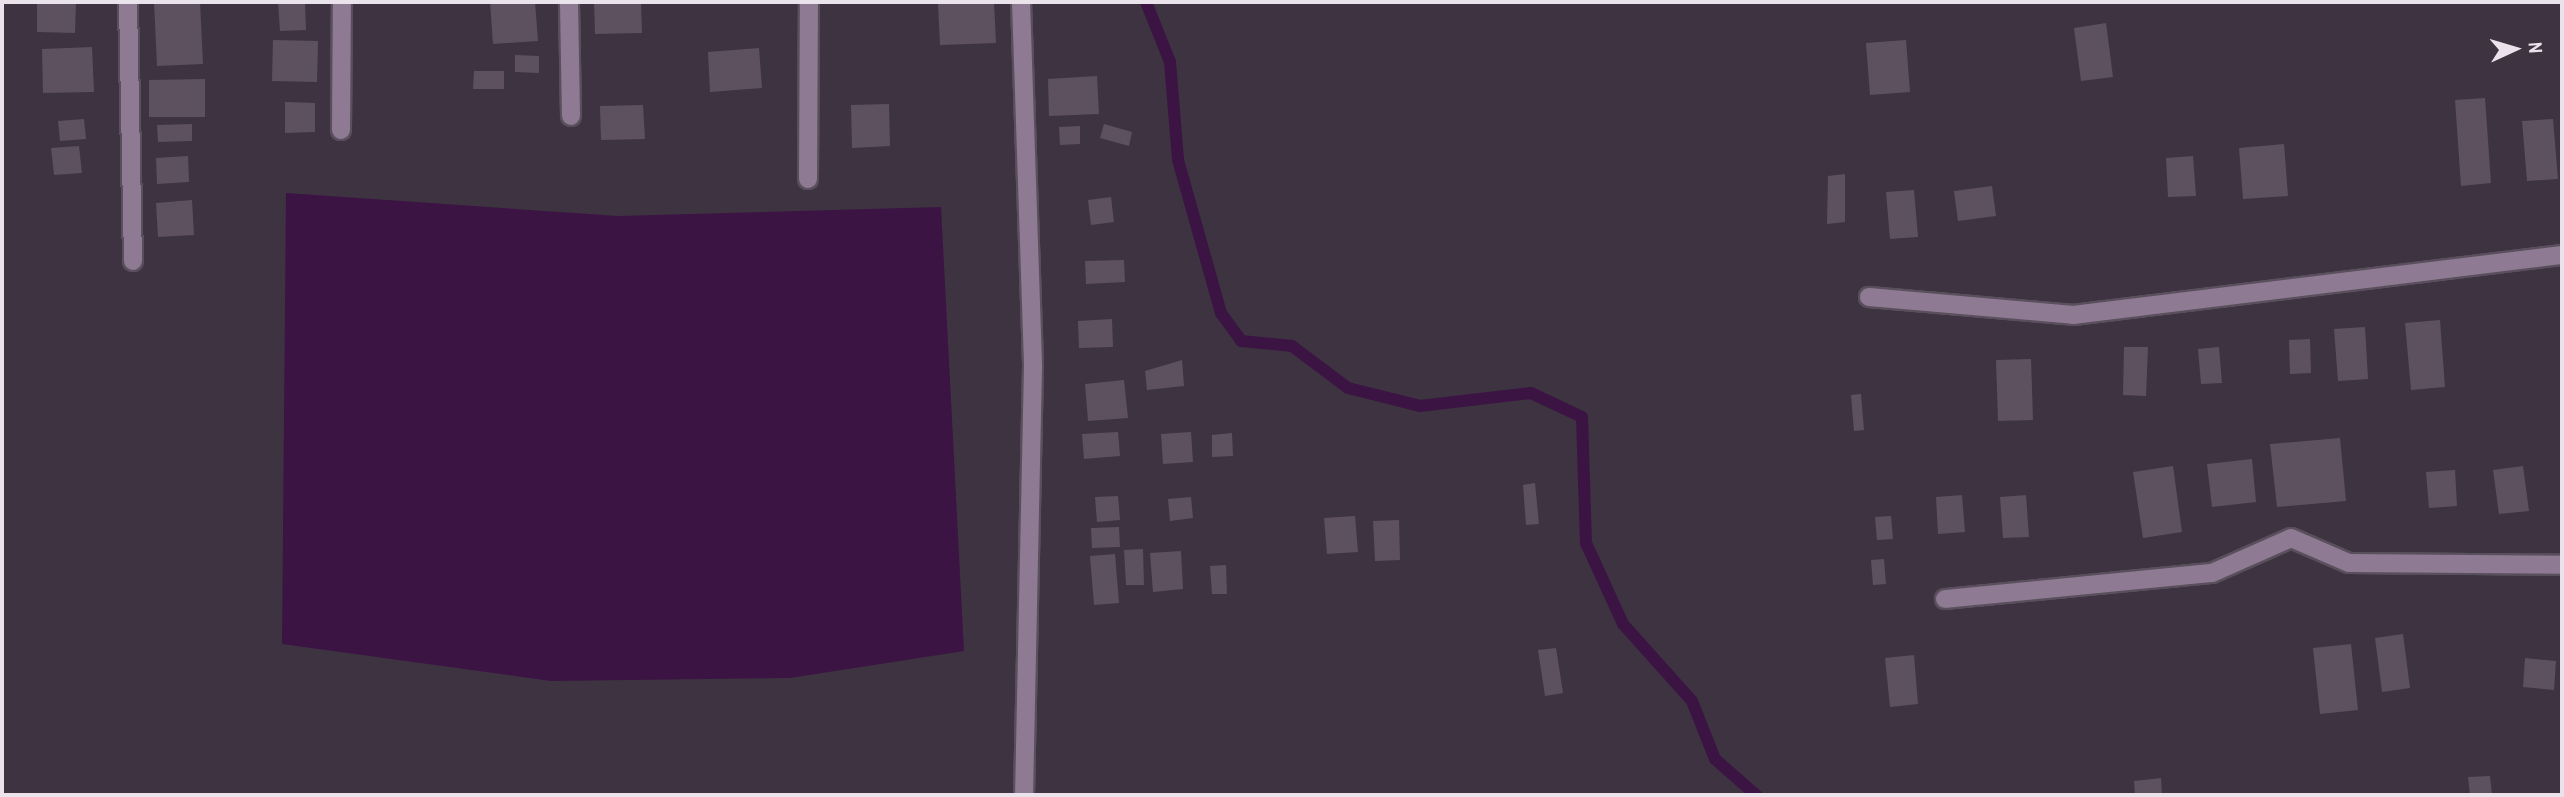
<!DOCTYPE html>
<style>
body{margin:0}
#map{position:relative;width:2564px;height:797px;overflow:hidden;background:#3e3341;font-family:"Archivo Narrow",sans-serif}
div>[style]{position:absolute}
.water>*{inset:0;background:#3b1444}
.stream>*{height:12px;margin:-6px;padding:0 6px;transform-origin:6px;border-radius:6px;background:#3b1444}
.building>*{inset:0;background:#5d5160}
.roads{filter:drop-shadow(2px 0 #5a4f5c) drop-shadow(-2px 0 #5a4f5c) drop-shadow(0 2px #5a4f5c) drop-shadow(0 -2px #5a4f5c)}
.minor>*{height:18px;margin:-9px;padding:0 9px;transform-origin:9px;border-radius:9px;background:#8e7b93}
span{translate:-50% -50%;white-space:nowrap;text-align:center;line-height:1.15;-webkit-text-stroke:6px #3e3341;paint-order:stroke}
.frame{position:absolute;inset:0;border:4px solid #eae3ec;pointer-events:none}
.north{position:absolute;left:2480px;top:14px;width:70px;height:70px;-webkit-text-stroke:5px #3e3341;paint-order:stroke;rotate:86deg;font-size:19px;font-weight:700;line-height:28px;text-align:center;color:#eae3ec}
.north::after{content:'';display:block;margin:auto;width:24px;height:32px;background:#eae3ec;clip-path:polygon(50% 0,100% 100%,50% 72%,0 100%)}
</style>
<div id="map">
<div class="water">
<div style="clip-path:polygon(286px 193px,618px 216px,941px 207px,964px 651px,790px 678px,551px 681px,282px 644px)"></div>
</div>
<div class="stream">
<div style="left:1146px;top:2px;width:65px;rotate:68.2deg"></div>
<div style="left:1170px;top:62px;width:98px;rotate:85.3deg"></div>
<div style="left:1178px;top:160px;width:159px;rotate:74.3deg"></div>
<div style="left:1221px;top:313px;width:34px;rotate:54deg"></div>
<div style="left:1241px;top:341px;width:51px;rotate:5.6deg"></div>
<div style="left:1292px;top:346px;width:70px;rotate:36.9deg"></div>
<div style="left:1348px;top:388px;width:74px;rotate:14deg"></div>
<div style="left:1420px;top:406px;width:112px;rotate:-6.7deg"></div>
<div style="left:1531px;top:393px;width:56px;rotate:25.2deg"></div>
<div style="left:1582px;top:417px;width:126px;rotate:88.2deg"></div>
<div style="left:1586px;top:543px;width:89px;rotate:65.4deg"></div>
<div style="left:1623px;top:624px;width:103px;rotate:48.1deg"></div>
<div style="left:1692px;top:701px;width:62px;rotate:68.4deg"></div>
<div style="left:1715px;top:759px;width:55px;rotate:41.3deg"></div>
</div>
<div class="building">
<div style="clip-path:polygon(37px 2px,76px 2px,75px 33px,37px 32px)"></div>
<div style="clip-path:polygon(154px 2px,200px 2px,203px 64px,157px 66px)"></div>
<div style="clip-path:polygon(278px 2px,305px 2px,306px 30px,280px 31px)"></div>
<div style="clip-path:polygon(490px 2px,535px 2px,538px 41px,493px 44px)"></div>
<div style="clip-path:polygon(594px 2px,641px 2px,642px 33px,595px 34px)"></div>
<div style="clip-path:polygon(994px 2px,996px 43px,940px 45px,938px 3px)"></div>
<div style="clip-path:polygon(2106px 23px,2113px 77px,2081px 81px,2074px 28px)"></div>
<div style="clip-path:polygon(273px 40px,318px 41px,317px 82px,272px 81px)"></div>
<div style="clip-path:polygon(1906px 40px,1910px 92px,1870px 95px,1866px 43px)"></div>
<div style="clip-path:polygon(92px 47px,94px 92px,43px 93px,42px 49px)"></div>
<div style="clip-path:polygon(759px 48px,762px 88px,710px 92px,708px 52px)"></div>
<div style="clip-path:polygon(515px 55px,539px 56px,539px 73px,515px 72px)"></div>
<div style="clip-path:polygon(474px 71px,504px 71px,504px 89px,473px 89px)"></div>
<div style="clip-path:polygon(1097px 76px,1099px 114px,1049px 116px,1048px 79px)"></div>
<div style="clip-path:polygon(205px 79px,205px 117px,149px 117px,149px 80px)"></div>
<div style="clip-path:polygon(2485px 98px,2491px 183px,2461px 186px,2455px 100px)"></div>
<div style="clip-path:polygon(285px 102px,315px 103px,315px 132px,285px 133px)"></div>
<div style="clip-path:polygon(889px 104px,890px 146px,852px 148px,851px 105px)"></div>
<div style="clip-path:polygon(643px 105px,645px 139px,601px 140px,600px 106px)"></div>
<div style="clip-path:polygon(84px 119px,86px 139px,60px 141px,58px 121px)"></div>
<div style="clip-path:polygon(2553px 119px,2558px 179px,2527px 181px,2522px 121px)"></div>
<div style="clip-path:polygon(192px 124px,192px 141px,158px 142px,157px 125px)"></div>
<div style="clip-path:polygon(1104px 124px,1132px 132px,1129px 146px,1100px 138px)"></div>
<div style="clip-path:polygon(1080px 126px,1080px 144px,1060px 145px,1059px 127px)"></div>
<div style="clip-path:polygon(2284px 144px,2288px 196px,2243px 199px,2239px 148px)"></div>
<div style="clip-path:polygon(79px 146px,82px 173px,54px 175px,51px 148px)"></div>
<div style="clip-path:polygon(188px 156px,189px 182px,157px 184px,156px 158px)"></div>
<div style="clip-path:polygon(2193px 156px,2196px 196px,2168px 197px,2166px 158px)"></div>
<div style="clip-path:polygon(1845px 174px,1845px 222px,1827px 224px,1828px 176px)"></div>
<div style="clip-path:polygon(1992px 186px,1996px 216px,1958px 221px,1954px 191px)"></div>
<div style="clip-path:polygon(1914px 190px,1918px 237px,1890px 239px,1886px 192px)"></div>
<div style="clip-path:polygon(1111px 197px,1114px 222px,1091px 225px,1088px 200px)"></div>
<div style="clip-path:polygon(192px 200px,194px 235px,158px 237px,156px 203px)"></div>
<div style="clip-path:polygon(1124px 260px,1125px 282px,1086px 284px,1085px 261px)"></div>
<div style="clip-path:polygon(1112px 319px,1113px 347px,1079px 348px,1078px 321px)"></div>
<div style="clip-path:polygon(2440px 320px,2445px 387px,2411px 390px,2405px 323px)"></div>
<div style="clip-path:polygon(2365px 327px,2368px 379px,2338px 381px,2334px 329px)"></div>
<div style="clip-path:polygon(2310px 339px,2311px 373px,2290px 374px,2289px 340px)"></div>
<div style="clip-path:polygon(2124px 347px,2148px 347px,2146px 396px,2123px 395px)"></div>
<div style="clip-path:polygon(2219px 347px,2222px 383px,2201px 384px,2198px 349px)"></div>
<div style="clip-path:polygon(2031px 359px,2033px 420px,1998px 421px,1996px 360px)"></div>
<div style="clip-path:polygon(1182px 360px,1184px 386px,1147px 390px,1145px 371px)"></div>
<div style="clip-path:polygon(1124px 380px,1128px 418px,1088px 421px,1085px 384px)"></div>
<div style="clip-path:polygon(1861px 394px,1864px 430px,1854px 431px,1851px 395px)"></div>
<div style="clip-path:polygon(1118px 432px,1120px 456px,1084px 459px,1082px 434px)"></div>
<div style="clip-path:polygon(1191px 432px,1193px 462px,1163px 464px,1161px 434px)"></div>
<div style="clip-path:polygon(1232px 433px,1233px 456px,1212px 457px,1212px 435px)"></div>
<div style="clip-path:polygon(2340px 438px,2346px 501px,2277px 507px,2270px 444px)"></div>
<div style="clip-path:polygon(2252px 459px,2256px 502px,2212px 507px,2207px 464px)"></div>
<div style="clip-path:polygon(2173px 466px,2182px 532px,2143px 538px,2133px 472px)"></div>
<div style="clip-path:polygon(2523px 466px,2529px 511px,2499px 514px,2493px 470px)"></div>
<div style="clip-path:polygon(2455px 470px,2457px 506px,2429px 508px,2426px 472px)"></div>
<div style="clip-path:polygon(1535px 483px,1539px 524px,1526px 525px,1523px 485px)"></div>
<div style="clip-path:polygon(1962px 495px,1965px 532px,1938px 534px,1936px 497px)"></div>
<div style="clip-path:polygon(2026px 495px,2029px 537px,2003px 538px,2000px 497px)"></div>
<div style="clip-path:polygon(1118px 496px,1120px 520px,1097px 522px,1095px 497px)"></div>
<div style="clip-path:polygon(1191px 497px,1193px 518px,1170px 521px,1168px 499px)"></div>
<div style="clip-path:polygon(1355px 516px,1358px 552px,1327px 554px,1324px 518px)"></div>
<div style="clip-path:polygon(1891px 516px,1893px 539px,1877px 540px,1875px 517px)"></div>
<div style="clip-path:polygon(1399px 520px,1400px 560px,1375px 561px,1373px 521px)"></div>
<div style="clip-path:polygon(1119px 527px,1120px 547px,1092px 548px,1091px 528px)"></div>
<div style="clip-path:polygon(1143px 549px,1144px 585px,1126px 585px,1124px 550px)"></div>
<div style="clip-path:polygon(1181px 551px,1183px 589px,1153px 592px,1150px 553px)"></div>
<div style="clip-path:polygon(1115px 554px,1119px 603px,1094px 605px,1090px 556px)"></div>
<div style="clip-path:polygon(1884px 559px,1886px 584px,1873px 585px,1871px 560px)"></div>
<div style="clip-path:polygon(1226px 565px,1227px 594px,1212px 594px,1210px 566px)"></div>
<div style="clip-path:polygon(2403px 634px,2410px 688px,2382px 692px,2375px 638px)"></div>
<div style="clip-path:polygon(2351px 644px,2358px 710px,2320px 714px,2313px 648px)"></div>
<div style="clip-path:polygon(1556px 648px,1563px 693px,1545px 696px,1538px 650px)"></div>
<div style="clip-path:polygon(1914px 655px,1918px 704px,1890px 707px,1885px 658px)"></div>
<div style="clip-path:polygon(2525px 658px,2556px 661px,2554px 690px,2523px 687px)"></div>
<div style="clip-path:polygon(2490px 776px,2492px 795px,2470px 795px,2468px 777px)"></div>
<div style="clip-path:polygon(2161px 778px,2162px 795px,2135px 795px,2134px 781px)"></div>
</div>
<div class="roads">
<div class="minor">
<div style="left:128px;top:2px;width:259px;rotate:88.9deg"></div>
<div style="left:569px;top:2px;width:114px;rotate:89deg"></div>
<div style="left:1021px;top:2px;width:365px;rotate:88.1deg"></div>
<div style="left:1033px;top:367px;width:428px;rotate:91.2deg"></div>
<div style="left:341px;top:130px;width:128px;rotate:-89.6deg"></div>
<div style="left:808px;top:179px;width:177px;rotate:-89.7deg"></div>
<div style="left:1869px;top:297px;width:205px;rotate:5deg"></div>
<div style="left:2073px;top:315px;width:493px;rotate:-7deg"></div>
<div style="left:1945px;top:599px;width:268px;rotate:-5.6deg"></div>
<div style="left:2212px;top:573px;width:86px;rotate:-23.9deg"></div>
<div style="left:2291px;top:538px;width:63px;rotate:23.3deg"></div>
<div style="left:2349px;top:563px;width:213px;rotate:0.5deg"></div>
</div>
</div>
<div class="frame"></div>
<div class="north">N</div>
</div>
